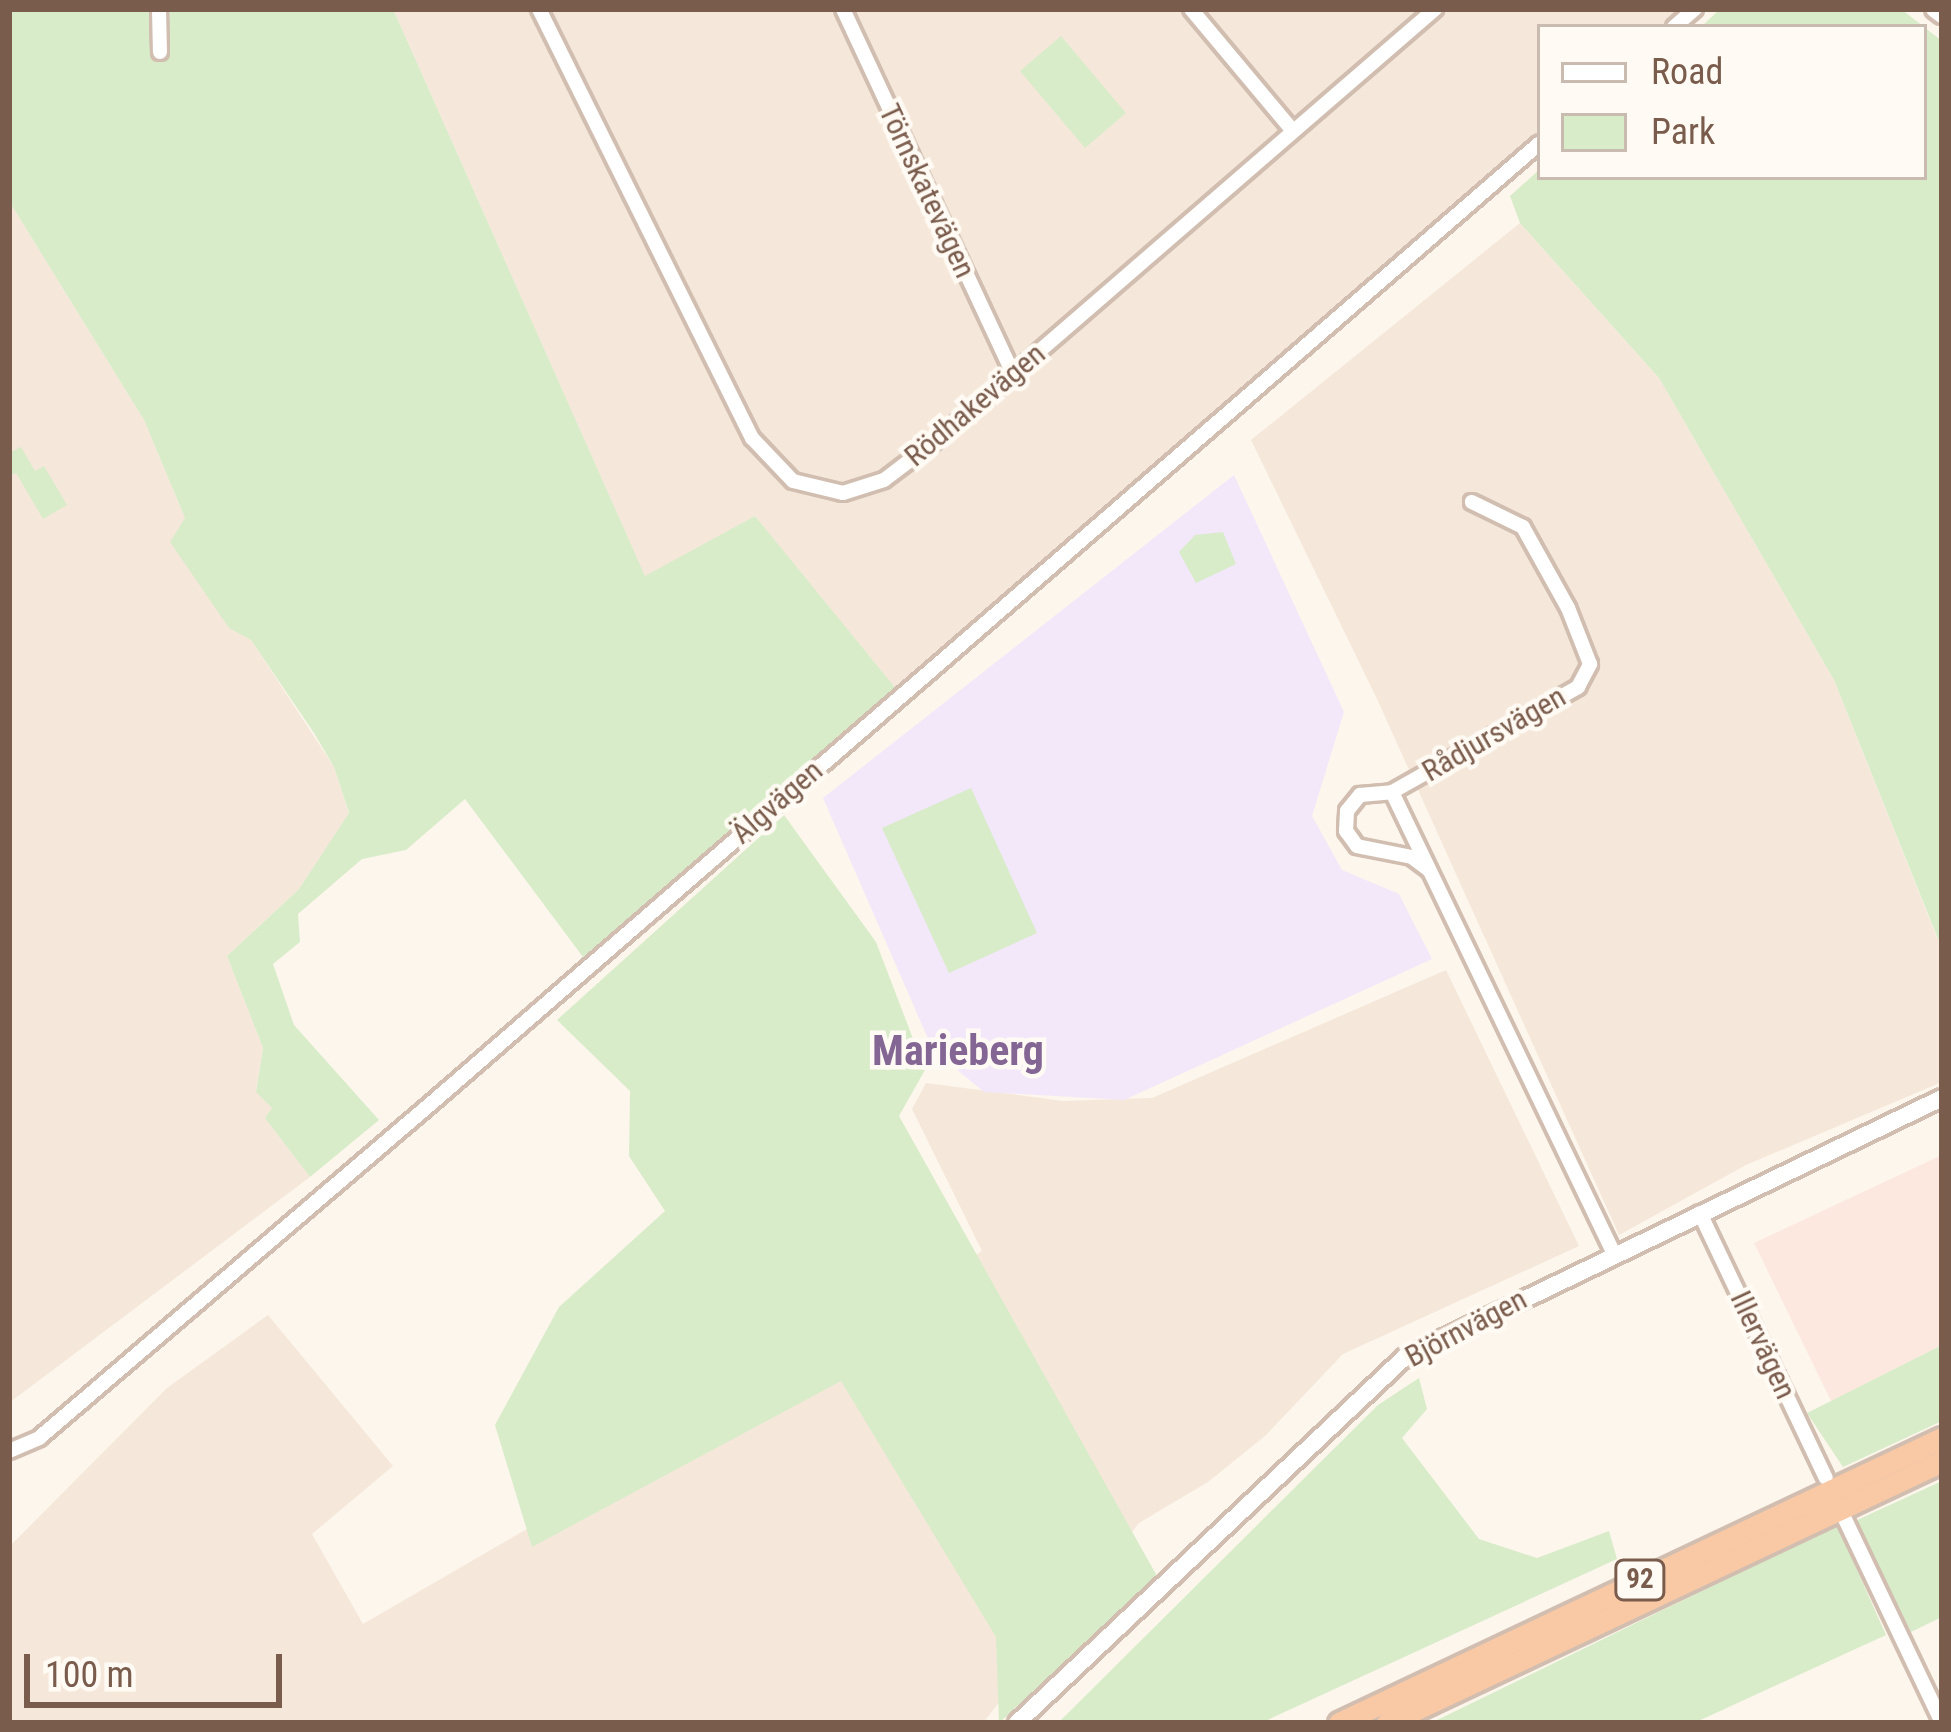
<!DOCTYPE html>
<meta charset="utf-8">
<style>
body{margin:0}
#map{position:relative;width:1951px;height:1732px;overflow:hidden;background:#fdf6ec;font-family:"Roboto Condensed",sans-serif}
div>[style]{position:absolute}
.residential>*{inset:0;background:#f5e8da}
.commercial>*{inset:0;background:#fde8e0}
.education>*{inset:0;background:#f3e8fa}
.green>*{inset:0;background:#d8ecc9}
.roads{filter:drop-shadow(3px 0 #d1beb0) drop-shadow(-3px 0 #d1beb0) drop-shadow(0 3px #d1beb0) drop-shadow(0 -3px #d1beb0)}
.minor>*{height:14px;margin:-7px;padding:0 7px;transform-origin:7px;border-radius:7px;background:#fff}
.tertiary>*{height:16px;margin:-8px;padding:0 8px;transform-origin:8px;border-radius:8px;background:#fff}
.trunk>*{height:21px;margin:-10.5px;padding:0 10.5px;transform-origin:10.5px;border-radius:10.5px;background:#f9c8a4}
span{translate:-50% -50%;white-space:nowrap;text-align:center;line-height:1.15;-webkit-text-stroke:9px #fffaf3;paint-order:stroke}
.shield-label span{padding:3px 9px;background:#fffaf3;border:3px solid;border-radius:9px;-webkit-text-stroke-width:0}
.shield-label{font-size:27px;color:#7a5c4d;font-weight:700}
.street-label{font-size:30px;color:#7a5c4d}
.district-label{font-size:42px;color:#846695;font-weight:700}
.frame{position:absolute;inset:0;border:12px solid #7a5c4d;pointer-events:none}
.legend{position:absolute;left:1537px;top:24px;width:390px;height:156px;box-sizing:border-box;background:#fffaf3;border:3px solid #cabbb1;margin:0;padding:15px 21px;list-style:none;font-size:36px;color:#7a5c4d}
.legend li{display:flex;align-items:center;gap:24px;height:60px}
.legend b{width:60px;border:3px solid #cabbb1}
.scale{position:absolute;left:24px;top:1654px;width:258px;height:54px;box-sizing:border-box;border:6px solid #7a5c4d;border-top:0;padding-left:15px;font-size:36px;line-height:42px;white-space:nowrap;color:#7a5c4d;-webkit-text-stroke:9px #fffaf3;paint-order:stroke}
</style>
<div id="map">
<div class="residential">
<div style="clip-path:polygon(393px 9px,1695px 9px,1674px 27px,1540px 27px,1540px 143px,901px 696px,755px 516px,645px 577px)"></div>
<div style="clip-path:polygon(9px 201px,144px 420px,185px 518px,251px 640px,334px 767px,349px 814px,299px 889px,227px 956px,263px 1048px,256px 1091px,272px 1108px,266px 1119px,310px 1177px,9px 1403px)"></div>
<div style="clip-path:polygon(1520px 223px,1659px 378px,1834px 680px,1937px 938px,1942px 937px,1942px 1082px,1746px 1165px,1619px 1235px,1377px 699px,1251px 440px)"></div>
<div style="clip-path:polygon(1446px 970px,1579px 1246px,1343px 1354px,1265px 1436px,1208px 1482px,1139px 1523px,983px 1723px,9px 1723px,9px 1547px,167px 1388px,268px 1315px,393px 1466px,312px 1534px,363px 1624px,789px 1377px,982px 1251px,912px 1109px,926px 1083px,1063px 1101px,1152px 1098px)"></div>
</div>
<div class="commercial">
<div style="clip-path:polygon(1942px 1155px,1942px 1345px,1831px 1401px,1754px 1243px)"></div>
</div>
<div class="education">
<div style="clip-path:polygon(1234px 475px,1344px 712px,1312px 816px,1342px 870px,1399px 894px,1432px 959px,1124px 1100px,984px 1092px,933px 1050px,823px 798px)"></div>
</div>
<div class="green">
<div style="clip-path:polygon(9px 9px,393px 9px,645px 576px,755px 516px,897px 690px,765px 811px,738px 825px,583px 957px,465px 799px,406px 850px,362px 859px,298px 914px,300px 942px,273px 964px,294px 1025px,379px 1120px,310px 1177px,265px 1118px,272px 1108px,256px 1092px,263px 1048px,227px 956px,299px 889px,349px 813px,334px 767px,314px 733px,251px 640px,229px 628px,170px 542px,185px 518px,144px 420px,9px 201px)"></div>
<div style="clip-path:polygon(1720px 9px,1901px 9px,1924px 27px,1701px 27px)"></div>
<div style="clip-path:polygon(1924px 27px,1942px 41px,1942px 937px,1938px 939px,1834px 680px,1659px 378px,1520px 223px,1510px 196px,1540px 169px,1540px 177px,1924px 177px)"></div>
<div style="clip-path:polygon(1061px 36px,1126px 113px,1085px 148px,1020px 71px)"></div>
<div style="clip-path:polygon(21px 447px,35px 471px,44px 466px,67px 505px,43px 519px,16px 473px,9px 476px,9px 453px)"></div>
<div style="clip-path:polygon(1223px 532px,1236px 564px,1196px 583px,1179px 552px,1195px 535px)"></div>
<div style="clip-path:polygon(971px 788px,1037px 933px,949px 973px,882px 828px)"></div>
<div style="clip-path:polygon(784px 815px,876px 942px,925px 1070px,899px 1116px,1157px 1576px,999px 1723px,996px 1637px,841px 1381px,532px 1547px,495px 1425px,559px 1307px,665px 1211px,629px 1156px,630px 1091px,557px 1020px)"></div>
<div style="clip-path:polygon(1942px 1345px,1942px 1421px,1843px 1467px,1807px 1413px)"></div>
<div style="clip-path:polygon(1419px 1378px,1427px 1409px,1402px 1438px,1479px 1539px,1537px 1558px,1609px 1531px,1617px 1559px,1261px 1723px,1058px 1723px,1378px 1405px)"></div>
<div style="clip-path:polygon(1942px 1481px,1942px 1617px,1911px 1632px,1855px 1521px)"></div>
<div style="clip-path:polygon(1837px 1525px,1886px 1635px,1694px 1723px,1431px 1723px)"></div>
</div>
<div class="roads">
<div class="minor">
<div style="left:159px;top:9px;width:43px;rotate:88.7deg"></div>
<div style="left:539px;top:9px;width:479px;rotate:63.6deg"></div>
<div style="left:752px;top:438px;width:59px;rotate:46.4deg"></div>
<div style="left:793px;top:481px;width:51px;rotate:13.5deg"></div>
<div style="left:843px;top:493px;width:43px;rotate:-17.6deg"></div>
<div style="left:884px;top:480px;width:61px;rotate:-37.1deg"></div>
<div style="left:933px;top:443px;width:664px;rotate:-40.84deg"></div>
<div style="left:843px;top:9px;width:402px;rotate:65deg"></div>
<div style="left:1191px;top:9px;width:159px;rotate:50.1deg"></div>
<div style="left:1674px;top:27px;width:28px;rotate:-41deg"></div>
<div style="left:1392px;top:792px;width:513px;rotate:64.33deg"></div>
<div style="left:1429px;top:870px;width:21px;rotate:-143deg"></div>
<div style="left:1412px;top:857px;width:56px;rotate:-168.7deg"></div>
<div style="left:1357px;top:846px;width:19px;rotate:-126deg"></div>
<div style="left:1346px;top:831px;width:20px;rotate:-87deg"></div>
<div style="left:1347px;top:811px;width:21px;rotate:-51deg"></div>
<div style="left:1360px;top:795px;width:32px;rotate:-5deg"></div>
<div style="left:1392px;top:792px;width:214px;rotate:-29.4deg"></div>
<div style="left:1578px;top:687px;width:26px;rotate:-62deg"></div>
<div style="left:1590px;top:664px;width:60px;rotate:-111.4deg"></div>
<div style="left:1568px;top:608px;width:93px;rotate:-119.1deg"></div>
<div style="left:1523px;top:527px;width:57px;rotate:-153.9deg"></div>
<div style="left:1700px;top:1213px;width:293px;rotate:64.6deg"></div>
<div style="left:9px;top:1451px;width:33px;rotate:-23deg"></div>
<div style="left:39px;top:1438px;width:510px;rotate:-40.47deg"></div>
<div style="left:427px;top:1107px;width:1472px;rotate:-40.9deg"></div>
<div style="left:1843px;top:1515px;width:230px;rotate:64.5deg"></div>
</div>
<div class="tertiary">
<div style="left:1934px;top:9px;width:10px;rotate:37deg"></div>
<div style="left:1017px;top:1723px;width:533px;rotate:-43.33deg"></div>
<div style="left:1405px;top:1357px;width:596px;rotate:-25.75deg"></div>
</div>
<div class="trunk">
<div style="left:1339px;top:1723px;width:667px;rotate:-25.3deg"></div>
<div style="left:1387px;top:1723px;width:614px;rotate:-25.27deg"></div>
</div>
</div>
<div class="shield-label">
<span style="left:1640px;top:1580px">92</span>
</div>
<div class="street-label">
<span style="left:927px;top:191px;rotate:65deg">Törnskatevägen</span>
<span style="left:975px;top:405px;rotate:-40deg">Rödhakevägen</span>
<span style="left:1494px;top:734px;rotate:-30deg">Rådjursvägen</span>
<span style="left:777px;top:802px;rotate:-41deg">Älgvägen</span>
<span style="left:1466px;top:1328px;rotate:-28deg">Björnvägen</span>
<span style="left:1763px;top:1345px;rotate:65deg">Illervägen</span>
</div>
<div class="district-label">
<span style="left:958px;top:1051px">Marieberg</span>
</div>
<div class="frame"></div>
<ul class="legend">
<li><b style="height:15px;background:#fff"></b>Road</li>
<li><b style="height:33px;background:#d8ecc9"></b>Park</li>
</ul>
<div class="scale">100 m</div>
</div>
